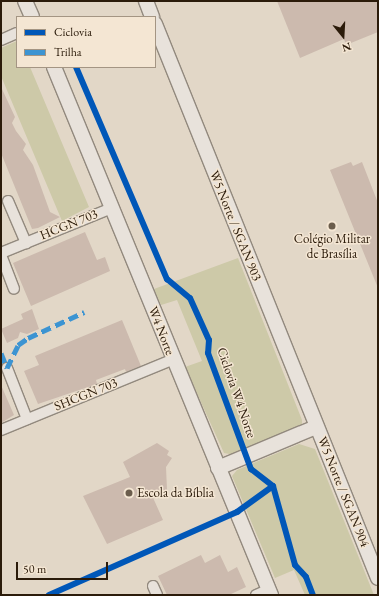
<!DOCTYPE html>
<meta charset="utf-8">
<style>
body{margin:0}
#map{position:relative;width:379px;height:596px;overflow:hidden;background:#e2d7c7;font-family:"EB Garamond",serif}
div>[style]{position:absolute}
.green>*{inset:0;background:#cdc9a8}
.building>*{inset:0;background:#ccbaae}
.roads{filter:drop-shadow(1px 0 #92897e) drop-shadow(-1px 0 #92897e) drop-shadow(0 1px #92897e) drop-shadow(0 -1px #92897e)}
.street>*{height:10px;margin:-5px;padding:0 5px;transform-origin:5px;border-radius:5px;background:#e8e2db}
.secondary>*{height:14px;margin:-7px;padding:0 7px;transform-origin:7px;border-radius:7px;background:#e8e2db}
.quiet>*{height:5px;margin-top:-2.5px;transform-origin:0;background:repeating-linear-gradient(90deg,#3c94d2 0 10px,transparent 0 15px)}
.cycleway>*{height:6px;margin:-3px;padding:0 3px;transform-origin:3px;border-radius:3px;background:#0057b8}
.dots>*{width:11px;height:11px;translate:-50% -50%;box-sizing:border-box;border:2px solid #f4e6d3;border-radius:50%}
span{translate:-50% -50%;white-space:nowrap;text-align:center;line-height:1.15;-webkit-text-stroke:3px #f4e6d3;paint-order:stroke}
.street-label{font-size:13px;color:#2b1b0a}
.poi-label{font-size:13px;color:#2b1b0a}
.left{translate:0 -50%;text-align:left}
.frame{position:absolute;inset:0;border:2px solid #2b1b0a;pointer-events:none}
.legend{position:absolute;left:16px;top:16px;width:140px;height:52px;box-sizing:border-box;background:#f4e6d3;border:1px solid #a49583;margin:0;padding:5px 7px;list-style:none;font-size:12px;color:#2b1b0a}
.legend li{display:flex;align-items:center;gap:8px;height:20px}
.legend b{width:20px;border:1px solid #a49583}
.north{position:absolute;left:323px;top:16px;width:40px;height:40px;-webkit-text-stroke:3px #f4e6d3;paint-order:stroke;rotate:162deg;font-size:11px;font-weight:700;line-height:16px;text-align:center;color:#2b1b0a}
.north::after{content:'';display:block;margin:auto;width:14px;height:18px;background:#2b1b0a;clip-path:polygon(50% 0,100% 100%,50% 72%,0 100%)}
.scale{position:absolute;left:16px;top:562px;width:92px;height:18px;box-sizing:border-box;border:2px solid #2b1b0a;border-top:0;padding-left:5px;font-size:12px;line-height:14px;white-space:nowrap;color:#2b1b0a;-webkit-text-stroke:3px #f4e6d3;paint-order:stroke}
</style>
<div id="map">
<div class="green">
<div style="clip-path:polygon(17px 41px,17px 67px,30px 67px,89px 207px,62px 221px,1px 76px,1px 48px)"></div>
<div style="clip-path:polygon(238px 258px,302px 420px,302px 427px,235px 455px,224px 453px,185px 367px,202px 361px,177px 300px,161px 305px,154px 289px)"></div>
<div style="clip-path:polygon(299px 444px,315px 449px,374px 595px,305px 595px,294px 570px,275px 578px,232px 476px,237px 470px)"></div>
</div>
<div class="building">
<div style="clip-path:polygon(277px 1px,378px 1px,378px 32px,346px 45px,344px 39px,300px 58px)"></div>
<div style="clip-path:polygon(2px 89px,15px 117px,12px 123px,16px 131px,26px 144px,23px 150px,33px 165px,50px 212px,60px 217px,38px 228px,32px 229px,1px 153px)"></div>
<div style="clip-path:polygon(351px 162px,353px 166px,362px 162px,378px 203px,378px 288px,330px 170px)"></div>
<div style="clip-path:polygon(85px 232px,97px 260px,105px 257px,110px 271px,31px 306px,13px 263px)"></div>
<div style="clip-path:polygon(32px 309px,39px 329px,27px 334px,20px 332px,18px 338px,7px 343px,1px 329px,23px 319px,21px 314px)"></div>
<div style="clip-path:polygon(122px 320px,141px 366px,126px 372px,125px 369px,96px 380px,97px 384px,38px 404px,24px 371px,39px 365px,35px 356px)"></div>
<div style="clip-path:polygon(1px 385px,14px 415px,1px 423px)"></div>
<div style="clip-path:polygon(157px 443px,169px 451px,167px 455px,172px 458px,166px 467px,167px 490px,150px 491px,163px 520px,107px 544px,83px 496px,130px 477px,123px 462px)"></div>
<div style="clip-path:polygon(201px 555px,205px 563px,220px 555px,228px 572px,237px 567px,246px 587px,229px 595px,167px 595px,158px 576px)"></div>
</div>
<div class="roads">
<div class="street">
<div style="left:1px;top:40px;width:17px;rotate:-24deg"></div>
<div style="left:8px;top:201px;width:46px;rotate:66.8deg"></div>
<div style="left:1px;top:253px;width:120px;rotate:-22.1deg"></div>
<div style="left:1px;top:255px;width:36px;rotate:69deg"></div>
<div style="left:7px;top:368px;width:55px;rotate:68.6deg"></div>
<div style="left:1px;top:430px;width:185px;rotate:-22.3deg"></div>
<div style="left:153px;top:586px;width:10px;rotate:66deg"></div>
<div style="left:256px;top:595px;width:13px;rotate:-23deg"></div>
</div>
<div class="secondary">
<div style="left:25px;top:1px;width:17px;rotate:66deg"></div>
<div style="left:146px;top:1px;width:17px;rotate:69deg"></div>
<div style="left:155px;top:24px;width:597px;rotate:68.07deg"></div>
<div style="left:54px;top:67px;width:571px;rotate:67.66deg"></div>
<div style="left:218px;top:468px;width:106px;rotate:-22.7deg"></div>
</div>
</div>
<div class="quiet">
<div style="left:1px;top:353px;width:16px;rotate:68deg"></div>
<div style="left:7px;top:368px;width:25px;rotate:-64deg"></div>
<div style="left:18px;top:345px;width:12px;rotate:-35deg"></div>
<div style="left:28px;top:338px;width:62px;rotate:-24.9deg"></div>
</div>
<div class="cycleway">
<div style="left:76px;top:67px;width:231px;rotate:66.8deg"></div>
<div style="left:167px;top:279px;width:30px;rotate:40deg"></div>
<div style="left:190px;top:298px;width:46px;rotate:65.7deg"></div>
<div style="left:209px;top:340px;width:13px;rotate:94deg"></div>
<div style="left:208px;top:353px;width:124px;rotate:69.7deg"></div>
<div style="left:251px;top:469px;width:28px;rotate:38deg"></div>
<div style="left:273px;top:486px;width:82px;rotate:74.4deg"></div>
<div style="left:295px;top:565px;width:16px;rotate:47deg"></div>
<div style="left:306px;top:577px;width:19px;rotate:69deg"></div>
<div style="left:49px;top:595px;width:206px;rotate:-23.8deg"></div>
<div style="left:237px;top:512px;width:44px;rotate:-35.8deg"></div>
</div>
<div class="dots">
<div style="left:332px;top:226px;background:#6b5d4c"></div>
<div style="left:129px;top:493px;background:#6b5d4c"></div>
</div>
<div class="street-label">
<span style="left:69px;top:225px;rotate:-22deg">HCGN 703</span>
<span style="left:235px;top:226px;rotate:68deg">W5 Norte / SGAN 903</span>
<span style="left:161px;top:331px;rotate:69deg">W4 Norte</span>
<span style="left:236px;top:393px;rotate:71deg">Ciclovia W4 Norte</span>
<span style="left:86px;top:395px;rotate:-22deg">SHCGN 703</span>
<span style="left:343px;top:492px;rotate:68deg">W5 Norte / SGAN 904</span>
</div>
<div class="poi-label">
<span style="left:332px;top:247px">Colégio Militar<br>de Brasília</span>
<span class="left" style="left:137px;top:493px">Escola da Bíblia</span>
</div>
<div class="frame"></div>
<ul class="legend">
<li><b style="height:5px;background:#0057b8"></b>Ciclovia</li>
<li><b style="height:5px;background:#3c94d2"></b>Trilha</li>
</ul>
<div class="north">N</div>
<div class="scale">50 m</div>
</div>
